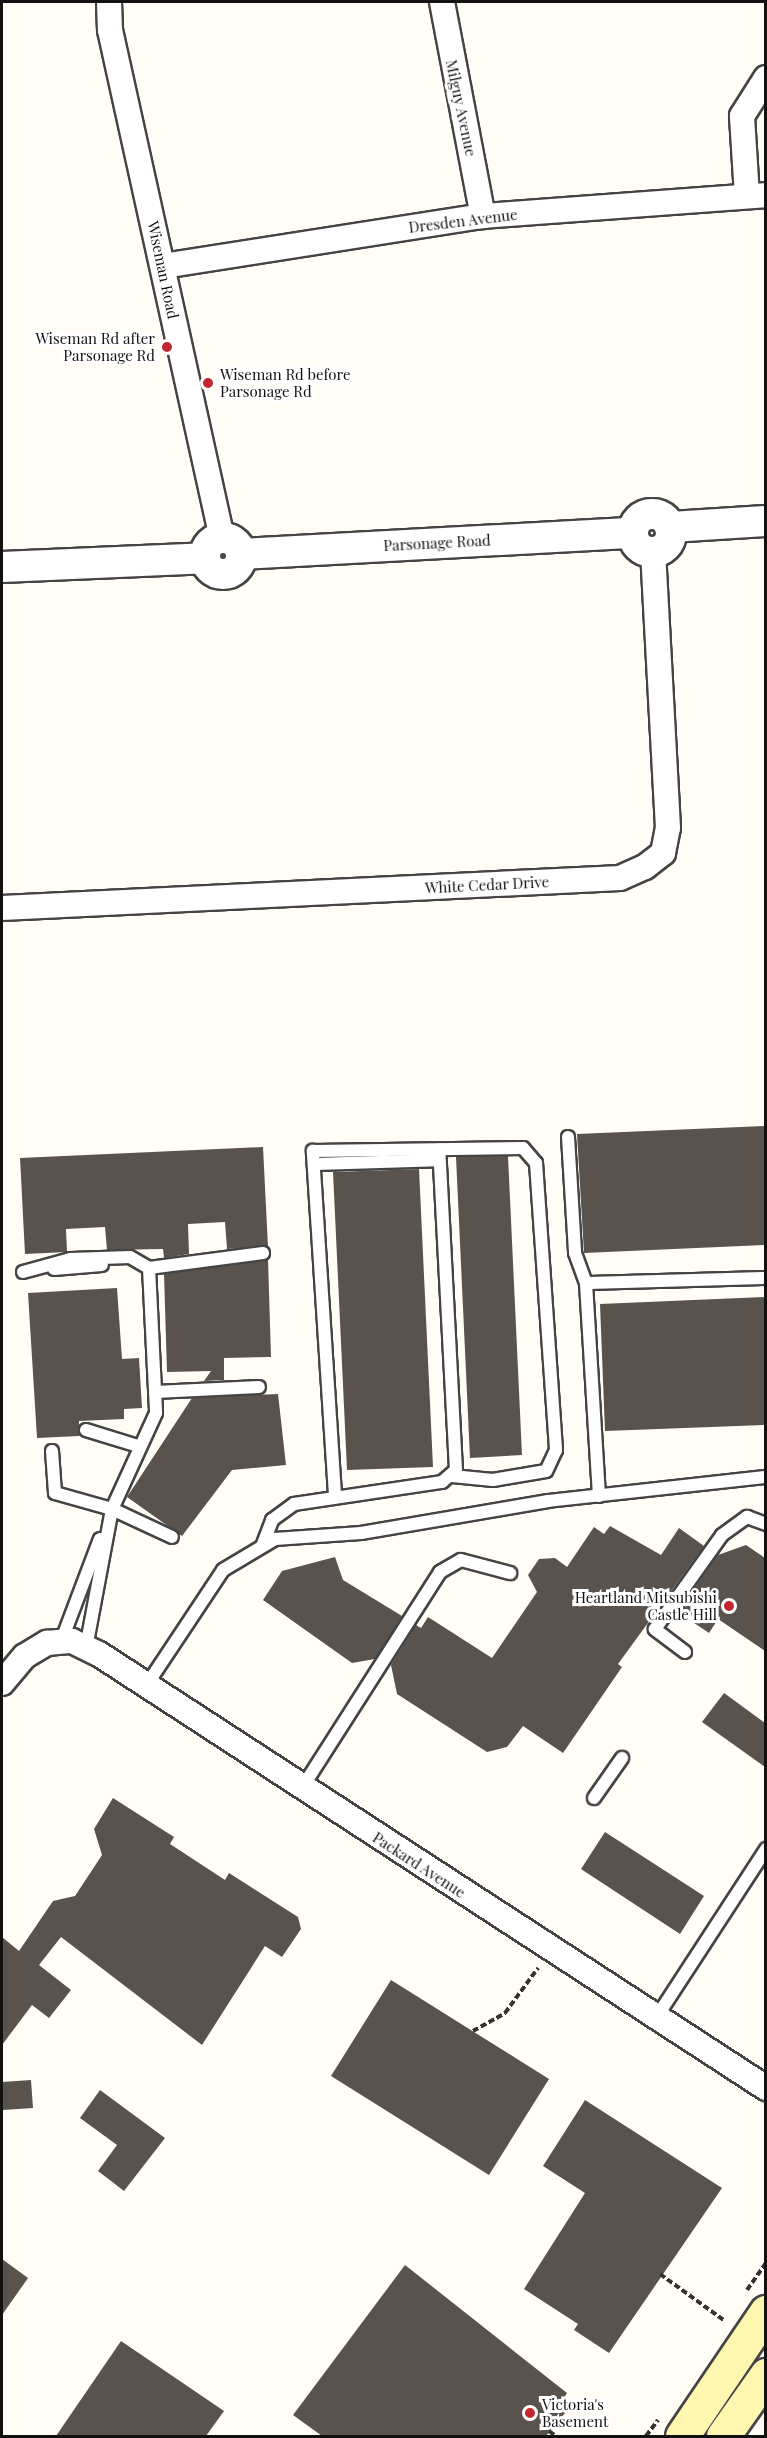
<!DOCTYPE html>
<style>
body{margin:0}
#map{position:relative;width:767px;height:2438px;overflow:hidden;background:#fffdf5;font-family:"Playfair Display",serif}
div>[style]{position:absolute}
.building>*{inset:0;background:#5a524d}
.path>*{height:4px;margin-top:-2px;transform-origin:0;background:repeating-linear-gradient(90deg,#333 0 6px,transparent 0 9px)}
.roads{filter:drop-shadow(2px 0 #444) drop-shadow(-2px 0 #444) drop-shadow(0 2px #444) drop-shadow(0 -2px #444)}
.service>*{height:12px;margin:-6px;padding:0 6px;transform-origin:6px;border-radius:6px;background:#fff}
.minor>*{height:24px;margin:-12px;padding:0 12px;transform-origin:12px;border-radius:12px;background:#fff}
.tertiary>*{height:30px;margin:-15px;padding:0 15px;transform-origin:15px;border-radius:15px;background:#fff}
.tertiary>.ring{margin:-15px;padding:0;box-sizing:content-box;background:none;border:30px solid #fff;border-radius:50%}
.secondary>*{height:33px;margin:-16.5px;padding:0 16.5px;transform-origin:16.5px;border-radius:16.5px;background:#fff6b0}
.dots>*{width:16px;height:16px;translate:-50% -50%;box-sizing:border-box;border:3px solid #fff;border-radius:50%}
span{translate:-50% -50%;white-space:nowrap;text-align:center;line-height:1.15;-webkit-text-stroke:6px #fff;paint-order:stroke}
.street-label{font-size:15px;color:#111}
.poi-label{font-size:15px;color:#111}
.right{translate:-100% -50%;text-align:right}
.left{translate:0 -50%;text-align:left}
.frame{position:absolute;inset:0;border:3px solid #111;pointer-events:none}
</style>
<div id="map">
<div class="building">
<div style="clip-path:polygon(765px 1126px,765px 1245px,584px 1253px,577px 1134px)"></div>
<div style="clip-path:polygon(263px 1147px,268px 1247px,227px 1249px,225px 1222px,188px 1224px,189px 1254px,164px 1258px,163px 1249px,107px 1250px,105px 1227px,66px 1229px,67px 1252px,25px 1254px,20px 1158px)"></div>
<div style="clip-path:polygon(508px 1156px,522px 1455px,470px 1458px,456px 1157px)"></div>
<div style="clip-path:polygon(419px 1169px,433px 1467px,347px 1470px,333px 1172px)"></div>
<div style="clip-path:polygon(268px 1259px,271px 1357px,224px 1358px,224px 1380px,204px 1381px,211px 1371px,167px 1372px,164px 1274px)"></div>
<div style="clip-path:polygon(117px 1288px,122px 1359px,139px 1358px,142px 1408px,124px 1409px,124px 1419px,79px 1421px,79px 1436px,37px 1438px,28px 1293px)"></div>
<div style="clip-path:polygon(765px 1297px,765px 1425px,605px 1431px,600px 1304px)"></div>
<div style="clip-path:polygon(278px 1394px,286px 1465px,232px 1470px,182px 1536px,127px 1497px,192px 1398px)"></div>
<div style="clip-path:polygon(610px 1526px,661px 1555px,679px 1528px,704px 1546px,618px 1664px,622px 1667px,563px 1753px,523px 1726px,507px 1747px,487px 1752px,397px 1694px,391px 1665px,416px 1625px,421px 1628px,428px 1617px,492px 1658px,537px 1592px,528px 1575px,539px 1559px,555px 1558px,567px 1567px,594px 1527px,604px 1534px)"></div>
<div style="clip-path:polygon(746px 1545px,765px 1558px,765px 1651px,718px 1619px,709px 1633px,678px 1612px,718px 1555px)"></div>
<div style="clip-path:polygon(335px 1557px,343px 1580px,402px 1616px,375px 1659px,352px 1663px,263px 1600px,282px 1571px)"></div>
<div style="clip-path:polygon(724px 1693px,765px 1723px,765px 1767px,702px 1722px)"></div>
<div style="clip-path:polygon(113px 1798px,174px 1837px,170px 1844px,225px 1880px,229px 1873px,298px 1917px,301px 1929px,282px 1957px,265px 1946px,202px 2045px,61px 1937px,39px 1965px,71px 1990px,49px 2018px,32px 2005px,2px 2045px,2px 1937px,19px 1951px,53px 1901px,75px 1896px,102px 1855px,94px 1829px)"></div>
<div style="clip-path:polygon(605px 1832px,704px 1896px,680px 1934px,581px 1869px)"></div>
<div style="clip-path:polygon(391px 1980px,549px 2079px,489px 2175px,331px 2076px)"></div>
<div style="clip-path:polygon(31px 2080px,33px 2108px,3px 2110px,2px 2082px)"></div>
<div style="clip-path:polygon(100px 2090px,165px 2138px,124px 2191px,98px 2171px,117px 2145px,80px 2118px)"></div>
<div style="clip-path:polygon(585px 2100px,722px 2188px,609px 2353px,574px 2330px,578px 2324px,524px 2289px,585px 2193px,543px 2166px)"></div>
<div style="clip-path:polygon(2px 2259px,28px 2278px,2px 2315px)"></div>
<div style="clip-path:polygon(405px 2265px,567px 2393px,562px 2401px,570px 2407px,546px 2436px,322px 2436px,293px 2415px)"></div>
<div style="clip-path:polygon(121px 2341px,224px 2411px,206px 2436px,56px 2436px)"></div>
</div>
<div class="path">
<div style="left:473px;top:2031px;width:37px;rotate:-29deg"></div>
<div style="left:505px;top:2013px;width:56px;rotate:-53.7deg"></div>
<div style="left:660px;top:2274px;width:80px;rotate:35.9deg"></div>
<div style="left:747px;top:2290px;width:33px;rotate:-55deg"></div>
<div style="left:549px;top:2431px;width:9px;rotate:36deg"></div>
<div style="left:646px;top:2436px;width:20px;rotate:-53deg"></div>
</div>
<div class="roads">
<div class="service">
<div style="left:568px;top:1137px;width:116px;rotate:86.5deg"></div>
<div style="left:575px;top:1253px;width:32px;rotate:70deg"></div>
<div style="left:314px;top:1164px;width:125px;rotate:-1.8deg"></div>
<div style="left:149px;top:1268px;width:115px;rotate:-7.5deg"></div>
<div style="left:54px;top:1269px;width:48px;rotate:-4.8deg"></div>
<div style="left:23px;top:1272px;width:50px;rotate:-15.2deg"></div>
<div style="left:71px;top:1259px;width:59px;rotate:-1.9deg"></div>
<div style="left:130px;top:1257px;width:22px;rotate:30deg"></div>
<div style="left:149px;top:1268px;width:145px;rotate:87.2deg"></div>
<div style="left:156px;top:1413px;width:106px;rotate:114.6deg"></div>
<div style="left:112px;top:1509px;width:141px;rotate:100.6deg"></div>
<div style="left:155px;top:1392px;width:104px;rotate:-2.8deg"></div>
<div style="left:86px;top:1430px;width:54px;rotate:17.1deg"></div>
<div style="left:52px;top:1451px;width:42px;rotate:85.9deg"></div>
<div style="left:55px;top:1493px;width:59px;rotate:15.7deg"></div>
<div style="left:112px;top:1509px;width:66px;rotate:25deg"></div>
<div style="left:335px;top:1495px;width:345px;rotate:-93.7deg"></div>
<div style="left:313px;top:1151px;width:210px;rotate:-0.8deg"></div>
<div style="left:523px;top:1148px;width:20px;rotate:49deg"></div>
<div style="left:536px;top:1163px;width:288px;rotate:86deg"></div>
<div style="left:556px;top:1450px;width:23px;rotate:115deg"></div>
<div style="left:546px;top:1471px;width:54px;rotate:170.4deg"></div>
<div style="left:493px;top:1480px;width:41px;rotate:-174.4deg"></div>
<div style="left:599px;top:1496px;width:213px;rotate:-93.5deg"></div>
<div style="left:586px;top:1283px;width:180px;rotate:-1.6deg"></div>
<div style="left:263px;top:1544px;width:26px;rotate:-69deg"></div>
<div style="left:272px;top:1520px;width:27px;rotate:-36deg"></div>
<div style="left:294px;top:1504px;width:150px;rotate:-8.5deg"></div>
<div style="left:442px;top:1482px;width:18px;rotate:-41deg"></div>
<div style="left:456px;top:1470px;width:321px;rotate:-93deg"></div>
<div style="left:61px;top:1642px;width:110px;rotate:-69.3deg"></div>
<div style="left:685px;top:1652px;width:38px;rotate:-143deg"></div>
<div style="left:655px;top:1629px;width:115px;rotate:-54.5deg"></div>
<div style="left:722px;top:1535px;width:31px;rotate:-36deg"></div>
<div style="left:747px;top:1517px;width:20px;rotate:20deg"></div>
<div style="left:146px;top:1686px;width:139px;rotate:-56.4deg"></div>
<div style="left:223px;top:1570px;width:61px;rotate:-30.8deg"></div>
<div style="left:275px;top:1539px;width:86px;rotate:-4deg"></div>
<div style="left:361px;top:1533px;width:190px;rotate:-9.7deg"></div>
<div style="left:548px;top:1501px;width:219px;rotate:-6.3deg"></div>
<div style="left:302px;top:1788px;width:256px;rotate:-57.4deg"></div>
<div style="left:440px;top:1572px;width:24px;rotate:-30deg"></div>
<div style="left:461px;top:1560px;width:51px;rotate:14.9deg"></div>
<div style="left:594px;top:1798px;width:49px;rotate:-55deg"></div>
<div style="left:656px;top:2018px;width:202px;rotate:-56.9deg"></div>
</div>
<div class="minor">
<div style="left:109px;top:2px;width:28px;rotate:88deg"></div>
<div style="left:110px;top:30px;width:520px;rotate:77.57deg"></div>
<div style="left:442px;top:2px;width:218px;rotate:79.2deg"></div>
<div style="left:747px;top:196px;width:80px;rotate:-93.6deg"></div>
<div style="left:742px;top:116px;width:45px;rotate:-57.7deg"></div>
<div style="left:163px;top:266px;width:324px;rotate:-8.9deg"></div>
<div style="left:483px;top:216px;width:284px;rotate:-4.2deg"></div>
<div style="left:2px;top:908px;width:619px;rotate:-2.78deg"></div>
<div style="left:620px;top:878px;width:27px;rotate:-24deg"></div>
<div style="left:645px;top:867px;width:23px;rotate:-38deg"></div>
<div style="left:663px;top:853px;width:25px;rotate:-79deg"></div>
<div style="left:668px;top:828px;width:276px;rotate:-93.1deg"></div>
<div style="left:2px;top:1683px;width:35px;rotate:-50deg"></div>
<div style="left:25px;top:1656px;width:26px;rotate:-31deg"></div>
<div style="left:47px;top:1643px;width:25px;rotate:-5deg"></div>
<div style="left:72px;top:1641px;width:30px;rotate:26deg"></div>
<div style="left:99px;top:1654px;width:796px;rotate:33.05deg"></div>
</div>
<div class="tertiary">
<div class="ring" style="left:633px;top:514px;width:8px;height:8px"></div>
<div style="left:670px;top:527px;width:96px;rotate:-3.6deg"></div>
<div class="ring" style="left:205px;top:538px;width:6px;height:6px"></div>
<div style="left:241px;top:554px;width:392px;rotate:-3.1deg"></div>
<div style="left:2px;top:567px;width:203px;rotate:-2.5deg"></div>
</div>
<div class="secondary">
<div style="left:682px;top:2436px;width:150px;rotate:-55.9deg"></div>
<div style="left:723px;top:2436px;width:75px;rotate:-54.8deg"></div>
</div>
</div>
<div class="dots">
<div style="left:167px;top:347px;background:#c4262e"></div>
<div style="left:208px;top:383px;background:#c4262e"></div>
<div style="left:729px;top:1606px;background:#c4262e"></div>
<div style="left:530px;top:2413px;background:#c4262e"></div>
</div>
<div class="street-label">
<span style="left:461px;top:108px;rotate:78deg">Milguy Avenue</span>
<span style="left:463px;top:221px;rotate:-7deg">Dresden Avenue</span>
<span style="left:163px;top:270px;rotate:78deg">Wiseman Road</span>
<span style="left:437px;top:543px;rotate:-3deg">Parsonage Road</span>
<span style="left:487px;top:885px;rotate:-3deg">White Cedar Drive</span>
<span style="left:419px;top:1865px;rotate:33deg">Packard Avenue</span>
</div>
<div class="poi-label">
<span class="right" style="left:155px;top:347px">Wiseman Rd after<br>Parsonage Rd</span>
<span class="left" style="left:220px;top:383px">Wiseman Rd before<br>Parsonage Rd</span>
<span class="right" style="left:717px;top:1606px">Heartland Mitsubishi<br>Castle Hill</span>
<span class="left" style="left:542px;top:2413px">Victoria's<br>Basement</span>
</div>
<div class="frame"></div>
</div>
